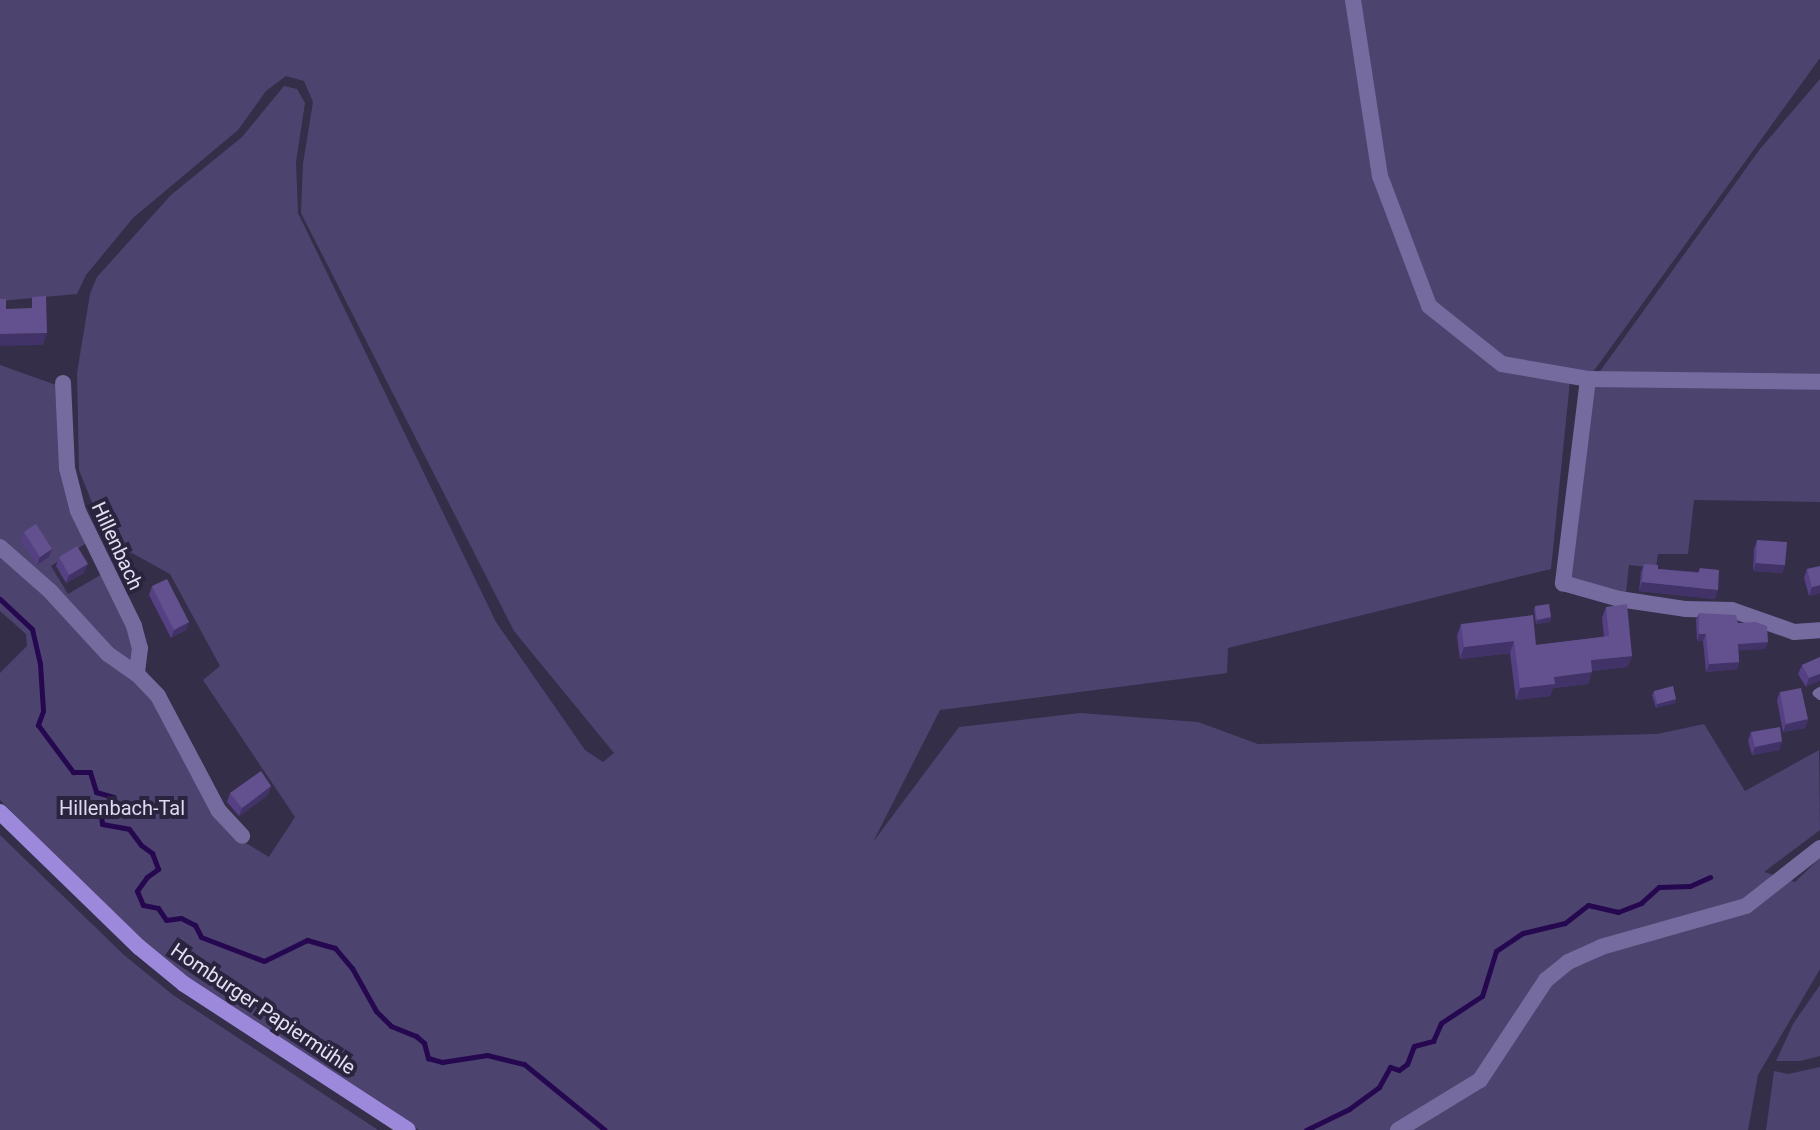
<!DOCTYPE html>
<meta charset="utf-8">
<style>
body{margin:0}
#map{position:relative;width:1820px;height:1130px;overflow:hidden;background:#342e49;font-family:Roboto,sans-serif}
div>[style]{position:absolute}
.green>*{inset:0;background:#4d436f}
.stream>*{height:5px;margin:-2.5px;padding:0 2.5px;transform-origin:2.5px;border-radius:2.5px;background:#25084f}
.lane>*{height:8px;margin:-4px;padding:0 4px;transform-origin:4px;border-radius:4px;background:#766b9e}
.street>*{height:16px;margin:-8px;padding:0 8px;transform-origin:8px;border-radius:8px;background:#766b9e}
.secondary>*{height:16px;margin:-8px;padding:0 8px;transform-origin:8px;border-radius:8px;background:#9c89db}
.wall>*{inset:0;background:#544083}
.shaded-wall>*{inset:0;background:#413267}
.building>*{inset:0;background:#63518f}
span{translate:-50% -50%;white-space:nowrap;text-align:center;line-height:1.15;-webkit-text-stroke:8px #2a243e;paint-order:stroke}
.street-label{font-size:20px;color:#e3e0f2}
.park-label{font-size:20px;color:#dfdbf1}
</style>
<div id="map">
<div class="green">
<div style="clip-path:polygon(0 0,1820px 0,1820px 58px,1588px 379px,1570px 381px,1551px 569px,1228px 648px,1227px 673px,940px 710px,873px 842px,959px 727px,1080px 713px,1198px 722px,1258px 744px,1657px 734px,1704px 724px,1745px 791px,1819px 750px,1820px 830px,1764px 872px,1795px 882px,1820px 858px,1820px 969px,1758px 1075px,1748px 1130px,419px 1130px,189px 981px,104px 905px,0 800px,0 673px,27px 646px,26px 634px,0 611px,0 558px,136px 674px,241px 840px,269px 857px,295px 817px,203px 680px,220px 666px,170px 574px,130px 552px,115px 560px,79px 470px,77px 373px,90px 294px,97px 277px,171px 195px,242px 137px,284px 86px,297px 89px,305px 103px,296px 162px,298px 213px,496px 622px,585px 750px,603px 762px,614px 753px,514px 631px,301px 213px,303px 164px,313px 102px,304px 81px,286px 76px,266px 91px,238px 130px,133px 218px,86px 275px,77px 294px,0 301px)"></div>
<div style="clip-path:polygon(1820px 79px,1820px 376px,1598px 374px,1760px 149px)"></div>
<div style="clip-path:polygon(0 365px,59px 386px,88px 542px,51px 566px,68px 594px,102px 574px,135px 648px,130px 663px,110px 652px,0 542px)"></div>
<div style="clip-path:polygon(1594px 386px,1820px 387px,1820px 502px,1694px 500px,1688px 554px,1658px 554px,1656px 568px,1629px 565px,1626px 593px,1565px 579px)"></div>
<div style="clip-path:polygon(0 835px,124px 955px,173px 995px,378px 1130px,0 1130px)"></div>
<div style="clip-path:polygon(1820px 985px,1820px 1056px,1800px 1061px,1776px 1061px,1793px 1024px)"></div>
<div style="clip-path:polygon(1820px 1067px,1820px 1130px,1766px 1130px,1774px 1071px,1788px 1074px)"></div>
</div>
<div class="stream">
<div style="left:0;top:599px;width:44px;rotate:43.2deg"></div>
<div style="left:32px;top:629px;width:36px;rotate:77deg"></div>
<div style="left:40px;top:664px;width:47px;rotate:86.3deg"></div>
<div style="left:43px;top:711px;width:15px;rotate:110deg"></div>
<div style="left:38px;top:725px;width:59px;rotate:53.3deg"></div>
<div style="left:73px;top:772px;width:17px"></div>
<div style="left:90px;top:772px;width:21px;rotate:73deg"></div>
<div style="left:96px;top:792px;width:18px;rotate:16deg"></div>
<div style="left:113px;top:797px;width:5px;rotate:68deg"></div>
<div style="left:115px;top:802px;width:17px;rotate:155deg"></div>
<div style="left:100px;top:809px;width:15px;rotate:82deg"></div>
<div style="left:102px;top:824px;width:27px;rotate:10deg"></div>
<div style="left:129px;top:829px;width:20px;rotate:53deg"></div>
<div style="left:141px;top:845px;width:14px;rotate:36deg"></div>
<div style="left:152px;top:853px;width:17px;rotate:69deg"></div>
<div style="left:158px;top:869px;width:14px;rotate:144deg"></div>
<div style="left:147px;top:877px;width:17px;rotate:126deg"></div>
<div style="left:137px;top:891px;width:15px;rotate:67deg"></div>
<div style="left:143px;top:905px;width:15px;rotate:11deg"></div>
<div style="left:158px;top:908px;width:14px;rotate:56deg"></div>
<div style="left:166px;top:920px;width:15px;rotate:-8deg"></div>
<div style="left:181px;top:918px;width:16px;rotate:27deg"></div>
<div style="left:195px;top:925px;width:13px;rotate:63deg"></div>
<div style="left:201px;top:937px;width:67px;rotate:20.9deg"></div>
<div style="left:264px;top:961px;width:48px;rotate:-26deg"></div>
<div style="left:307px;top:940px;width:29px;rotate:16deg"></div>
<div style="left:335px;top:948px;width:26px;rotate:50deg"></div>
<div style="left:352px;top:968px;width:49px;rotate:60.8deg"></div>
<div style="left:376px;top:1011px;width:21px;rotate:45deg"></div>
<div style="left:391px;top:1026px;width:27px;rotate:22deg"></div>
<div style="left:416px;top:1036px;width:11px;rotate:41deg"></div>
<div style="left:424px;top:1043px;width:16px;rotate:75deg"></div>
<div style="left:428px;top:1058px;width:15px;rotate:16deg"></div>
<div style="left:442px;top:1062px;width:46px;rotate:-8.8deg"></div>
<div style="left:487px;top:1055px;width:38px;rotate:14deg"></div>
<div style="left:524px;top:1064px;width:104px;rotate:39.2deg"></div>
<div style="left:1306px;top:1130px;width:48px;rotate:-26deg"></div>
<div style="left:1349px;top:1109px;width:37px;rotate:-36deg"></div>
<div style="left:1379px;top:1087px;width:23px;rotate:-61deg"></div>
<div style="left:1390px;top:1067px;width:9px;rotate:18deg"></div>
<div style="left:1399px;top:1070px;width:10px;rotate:-37deg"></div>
<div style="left:1407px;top:1064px;width:19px;rotate:-69deg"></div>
<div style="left:1414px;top:1046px;width:20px;rotate:-15deg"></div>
<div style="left:1433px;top:1041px;width:20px;rotate:-66deg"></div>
<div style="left:1441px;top:1023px;width:49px;rotate:-33.4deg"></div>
<div style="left:1482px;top:996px;width:47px;rotate:-72.7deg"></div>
<div style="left:1496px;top:951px;width:32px;rotate:-34deg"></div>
<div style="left:1523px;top:933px;width:43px;rotate:-13.4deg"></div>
<div style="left:1565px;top:923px;width:29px;rotate:-38deg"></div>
<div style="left:1588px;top:905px;width:31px;rotate:13deg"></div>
<div style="left:1618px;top:912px;width:25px;rotate:-21deg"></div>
<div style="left:1641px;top:903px;width:24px;rotate:-42deg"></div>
<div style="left:1659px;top:887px;width:31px;rotate:-2deg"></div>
<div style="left:1690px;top:886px;width:22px;rotate:-24deg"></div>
</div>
<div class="lane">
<div style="left:1820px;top:691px;width:4px;rotate:146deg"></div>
<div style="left:1817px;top:693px;width:4px;rotate:45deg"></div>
</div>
<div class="street">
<div style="left:1353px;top:0;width:178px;rotate:81.3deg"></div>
<div style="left:1380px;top:176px;width:139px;rotate:69.3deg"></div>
<div style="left:1429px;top:306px;width:93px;rotate:38.5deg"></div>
<div style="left:1502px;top:364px;width:87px;rotate:9.9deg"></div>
<div style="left:1588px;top:379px;width:232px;rotate:0.7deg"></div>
<div style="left:1588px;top:379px;width:206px;rotate:97deg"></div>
<div style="left:1563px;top:583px;width:58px;rotate:15.9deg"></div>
<div style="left:1619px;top:599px;width:68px;rotate:8.5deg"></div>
<div style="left:1686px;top:609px;width:46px;rotate:1.2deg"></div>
<div style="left:1732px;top:610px;width:66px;rotate:19.5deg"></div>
<div style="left:1794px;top:632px;width:26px;rotate:-4deg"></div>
<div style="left:63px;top:383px;width:85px;rotate:87.3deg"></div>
<div style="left:67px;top:468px;width:44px;rotate:75.7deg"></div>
<div style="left:78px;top:511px;width:128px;rotate:64deg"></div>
<div style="left:134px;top:626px;width:23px;rotate:75deg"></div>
<div style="left:140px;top:648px;width:26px;rotate:97deg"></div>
<div style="left:0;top:547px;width:67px;rotate:41.3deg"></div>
<div style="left:50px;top:591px;width:86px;rotate:47.4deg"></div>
<div style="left:108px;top:654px;width:35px;rotate:35deg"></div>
<div style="left:137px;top:674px;width:30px;rotate:46deg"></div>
<div style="left:158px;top:696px;width:130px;rotate:62.1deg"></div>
<div style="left:219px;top:811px;width:34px;rotate:47deg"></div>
<div style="left:1398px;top:1130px;width:96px;rotate:-31.4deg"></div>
<div style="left:1480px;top:1080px;width:120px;rotate:-56.6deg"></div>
<div style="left:1546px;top:980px;width:28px;rotate:-39deg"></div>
<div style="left:1568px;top:962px;width:36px;rotate:-24deg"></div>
<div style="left:1601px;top:947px;width:151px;rotate:-15.8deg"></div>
<div style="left:1746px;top:906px;width:94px;rotate:-38.1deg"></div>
</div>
<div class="secondary">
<div style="left:0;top:812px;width:194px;rotate:44.2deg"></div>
<div style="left:139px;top:947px;width:58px;rotate:39.4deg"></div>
<div style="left:184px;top:984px;width:267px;rotate:33.1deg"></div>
</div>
<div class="wall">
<div style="clip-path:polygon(24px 532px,49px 557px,37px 565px,21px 540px)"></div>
<div style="clip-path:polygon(1757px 540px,1785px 565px,1782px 573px,1753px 571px,1754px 549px)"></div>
<div style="clip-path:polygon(59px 557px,84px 573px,66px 583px,56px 566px)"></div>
<div style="clip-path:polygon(1644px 564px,1658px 569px,1698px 572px,1700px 568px,1715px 599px,1639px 591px,1641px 572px)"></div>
<div style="clip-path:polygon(1820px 566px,1820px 593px,1809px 596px,1804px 578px,1807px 569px)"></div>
<div style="clip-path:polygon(152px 586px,189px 622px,186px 630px,171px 638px,149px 595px)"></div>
<div style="clip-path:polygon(1535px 606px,1551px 617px,1550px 622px,1536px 624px,1534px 610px)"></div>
<div style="clip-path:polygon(1606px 607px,1632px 656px,1627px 667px,1592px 671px,1588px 684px,1553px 688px,1550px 696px,1516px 700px,1510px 653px,1460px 659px,1457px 636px,1461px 624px,1536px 645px,1604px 637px,1602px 618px)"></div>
<div style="clip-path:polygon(1699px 613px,1738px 623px,1768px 642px,1765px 649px,1738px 650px,1739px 662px,1737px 669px,1706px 672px,1703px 641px,1697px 641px,1696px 620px)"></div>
<div style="clip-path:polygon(1820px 657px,1806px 687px,1798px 674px,1802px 665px)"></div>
<div style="clip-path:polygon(1654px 691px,1676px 699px,1675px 703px,1656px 708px,1652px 695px)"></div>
<div style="clip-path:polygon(1780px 692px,1808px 719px,1805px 728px,1783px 732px,1777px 700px)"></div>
<div style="clip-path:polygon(1751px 732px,1782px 741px,1779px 750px,1752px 755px,1748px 741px)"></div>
<div style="clip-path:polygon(271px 786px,268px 795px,239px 816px,227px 802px,230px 793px)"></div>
</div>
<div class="shaded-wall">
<div style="clip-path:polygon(47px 333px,43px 345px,0 346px,0 334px)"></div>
<div style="clip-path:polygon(52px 549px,49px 557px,37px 565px,40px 557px)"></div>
<div style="clip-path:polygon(1756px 563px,1785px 565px,1782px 573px,1753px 571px)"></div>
<div style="clip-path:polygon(88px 564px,84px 573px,66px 583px,69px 575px)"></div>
<div style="clip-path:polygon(1642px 582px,1718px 590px,1715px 599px,1639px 591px)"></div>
<div style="clip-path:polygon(1820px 585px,1820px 593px,1809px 596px,1812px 587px)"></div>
<div style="clip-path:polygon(1551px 617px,1550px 622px,1536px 624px,1537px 620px)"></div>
<div style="clip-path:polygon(189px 622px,186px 630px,171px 638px,174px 630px)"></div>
<div style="clip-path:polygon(1699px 634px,1706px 634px,1703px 641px,1697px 641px)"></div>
<div style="clip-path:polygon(1514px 641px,1510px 653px,1460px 659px,1464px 647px)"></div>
<div style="clip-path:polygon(1768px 642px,1765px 649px,1735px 651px,1738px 644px)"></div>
<div style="clip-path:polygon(1632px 656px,1627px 667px,1587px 672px,1591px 660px)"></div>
<div style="clip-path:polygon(1739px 662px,1737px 669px,1706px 672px,1709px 664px)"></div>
<div style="clip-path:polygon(1592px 672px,1588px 684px,1553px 688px,1550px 696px,1516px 700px,1520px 688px,1554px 677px)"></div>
<div style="clip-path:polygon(1820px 674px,1820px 681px,1806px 687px,1809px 678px)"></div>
<div style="clip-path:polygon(1676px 699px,1675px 703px,1656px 708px,1657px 704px)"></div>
<div style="clip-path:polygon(1808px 719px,1805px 728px,1783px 732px,1786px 724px)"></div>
<div style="clip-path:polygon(1782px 741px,1779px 750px,1752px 755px,1755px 747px)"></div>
<div style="clip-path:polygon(271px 786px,268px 795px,239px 816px,242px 808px)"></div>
</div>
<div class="building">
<div style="clip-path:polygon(46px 296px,47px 333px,0 334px,0 299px,6px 299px,6px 309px,32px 308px,32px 297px)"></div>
<div style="clip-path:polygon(36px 524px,52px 549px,40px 557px,24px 532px)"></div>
<div style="clip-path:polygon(1757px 540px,1787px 542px,1785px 565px,1756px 563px)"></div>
<div style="clip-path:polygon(77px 546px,88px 564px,69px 575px,59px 557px)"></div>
<div style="clip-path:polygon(1644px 564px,1658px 565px,1658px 569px,1699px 573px,1700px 568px,1719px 570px,1718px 590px,1642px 582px)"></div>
<div style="clip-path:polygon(1820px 566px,1820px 585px,1812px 587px,1807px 569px)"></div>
<div style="clip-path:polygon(167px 579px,189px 622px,174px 630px,152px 586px)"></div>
<div style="clip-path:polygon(1549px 604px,1551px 617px,1537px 620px,1535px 606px)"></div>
<div style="clip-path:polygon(1627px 604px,1632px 656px,1591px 660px,1592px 672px,1554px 677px,1555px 684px,1520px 688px,1514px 641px,1464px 647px,1461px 624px,1533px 615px,1536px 645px,1609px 636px,1606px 607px)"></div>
<div style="clip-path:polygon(1699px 613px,1736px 615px,1738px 623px,1756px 622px,1767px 626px,1768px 642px,1738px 644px,1739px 662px,1709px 664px,1706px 634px,1699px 634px)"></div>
<div style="clip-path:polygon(1820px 657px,1820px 674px,1809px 678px,1802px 665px)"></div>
<div style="clip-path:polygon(1673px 686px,1676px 699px,1657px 704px,1654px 691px)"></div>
<div style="clip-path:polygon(1801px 688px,1808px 719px,1786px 724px,1780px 692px)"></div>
<div style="clip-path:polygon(1780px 727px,1782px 741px,1755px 747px,1751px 732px)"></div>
<div style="clip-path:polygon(261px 771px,271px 786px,242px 808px,230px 793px)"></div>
</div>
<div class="street-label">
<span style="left:117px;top:546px;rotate:65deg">Hillenbach</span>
<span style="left:263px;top:1009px;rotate:34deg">Homburger Papiermühle</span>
</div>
<div class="park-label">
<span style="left:122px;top:808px">Hillenbach-Tal</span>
</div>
</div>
